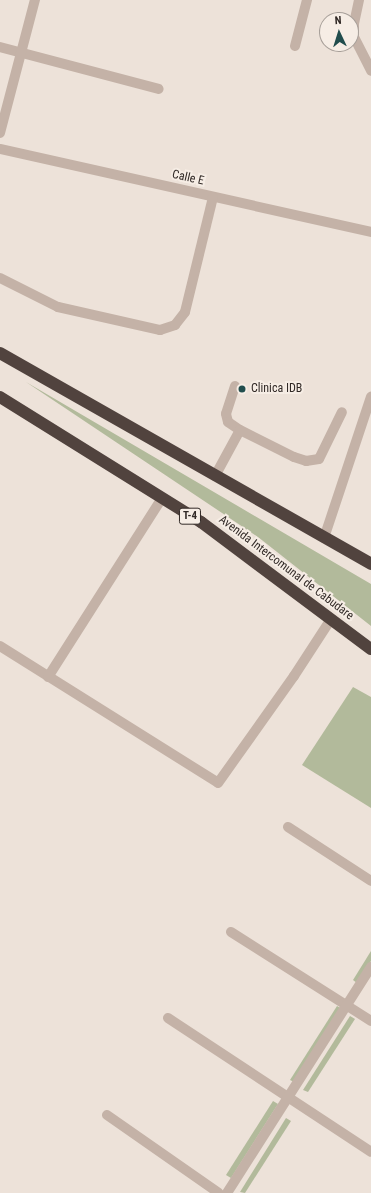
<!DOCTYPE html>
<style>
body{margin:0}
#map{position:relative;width:371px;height:1193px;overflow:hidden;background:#ede2d9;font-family:"Roboto Condensed",sans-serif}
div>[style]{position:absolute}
.green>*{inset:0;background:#b2ba9b}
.minor>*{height:10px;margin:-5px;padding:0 5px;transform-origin:5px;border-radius:5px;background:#c4b2a7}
.highway>*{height:12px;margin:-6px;padding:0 6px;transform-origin:6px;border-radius:6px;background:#51433e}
.dots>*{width:11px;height:11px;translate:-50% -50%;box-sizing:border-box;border:2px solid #f6ede5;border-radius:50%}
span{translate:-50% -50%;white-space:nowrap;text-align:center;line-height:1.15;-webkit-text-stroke:4px #f6ede5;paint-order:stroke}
.shield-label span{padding:1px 3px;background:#f6ede5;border:1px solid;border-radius:3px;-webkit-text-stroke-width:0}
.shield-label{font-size:11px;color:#312926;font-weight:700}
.street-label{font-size:12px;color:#312926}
.poi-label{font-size:12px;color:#312926}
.left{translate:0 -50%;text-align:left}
.north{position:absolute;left:319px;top:12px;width:40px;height:40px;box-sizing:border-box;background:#f6ede5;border:1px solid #a79f99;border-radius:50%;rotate:356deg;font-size:11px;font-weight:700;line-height:16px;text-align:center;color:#312926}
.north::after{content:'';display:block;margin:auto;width:14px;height:18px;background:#214d4d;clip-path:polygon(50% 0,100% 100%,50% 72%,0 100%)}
</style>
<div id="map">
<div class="green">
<div style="clip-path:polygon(26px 382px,371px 584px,371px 626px,258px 537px)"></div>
<div style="clip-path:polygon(353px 687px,371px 697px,371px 808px,302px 765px)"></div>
<div style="clip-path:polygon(371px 951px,371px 961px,357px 983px,353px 980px)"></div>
<div style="clip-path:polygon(337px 1006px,342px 1009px,294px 1082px,290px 1080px)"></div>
<div style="clip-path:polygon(350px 1016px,355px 1019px,308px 1092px,303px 1090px)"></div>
<div style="clip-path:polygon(273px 1101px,278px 1104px,231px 1178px,226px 1175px)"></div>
<div style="clip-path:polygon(286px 1118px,291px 1121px,245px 1193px,240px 1192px)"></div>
</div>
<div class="minor">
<div style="left:359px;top:0;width:25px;rotate:102deg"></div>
<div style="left:354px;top:24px;width:13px;rotate:90deg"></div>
<div style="left:354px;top:37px;width:38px;rotate:63deg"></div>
<div style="left:295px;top:46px;width:48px;rotate:-75.4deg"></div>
<div style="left:0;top:47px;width:164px;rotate:14.8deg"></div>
<div style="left:0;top:133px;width:138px;rotate:-75.3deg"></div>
<div style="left:0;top:149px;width:380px;rotate:12.6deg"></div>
<div style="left:0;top:278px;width:65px;rotate:26.6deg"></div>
<div style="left:58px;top:307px;width:105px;rotate:12.7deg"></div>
<div style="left:160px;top:330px;width:16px;rotate:-18deg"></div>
<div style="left:175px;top:325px;width:16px;rotate:-52deg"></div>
<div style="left:185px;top:312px;width:118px;rotate:-76.3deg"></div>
<div style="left:235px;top:386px;width:29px;rotate:108deg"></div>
<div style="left:226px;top:414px;width:8px;rotate:76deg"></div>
<div style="left:228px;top:422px;width:14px;rotate:34deg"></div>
<div style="left:215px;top:476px;width:52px;rotate:-61.5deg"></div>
<div style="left:240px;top:430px;width:60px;rotate:26.6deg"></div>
<div style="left:294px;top:457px;width:13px;rotate:18deg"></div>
<div style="left:306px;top:461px;width:13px;rotate:-9deg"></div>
<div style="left:319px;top:459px;width:52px;rotate:-63.9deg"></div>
<div style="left:324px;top:538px;width:149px;rotate:-71.6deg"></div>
<div style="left:0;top:646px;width:257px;rotate:32.1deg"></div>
<div style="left:218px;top:783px;width:131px;rotate:-54.6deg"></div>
<div style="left:294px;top:676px;width:68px;rotate:-57deg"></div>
<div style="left:48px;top:677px;width:212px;rotate:-57.5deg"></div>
<div style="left:288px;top:827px;width:99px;rotate:33deg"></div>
<div style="left:231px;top:932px;width:166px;rotate:32.4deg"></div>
<div style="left:168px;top:1018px;width:243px;rotate:33.4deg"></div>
<div style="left:107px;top:1115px;width:136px;rotate:34.9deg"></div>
<div style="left:227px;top:1193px;width:268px;rotate:-57.5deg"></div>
</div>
<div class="highway">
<div style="left:0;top:353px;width:427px;rotate:29.6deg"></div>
<div style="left:0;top:397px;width:237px;rotate:31.9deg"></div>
<div style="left:201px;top:522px;width:212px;rotate:36.8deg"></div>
</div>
<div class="dots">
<div style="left:242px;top:389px;background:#214d4d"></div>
</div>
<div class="shield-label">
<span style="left:190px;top:516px">T-4</span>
</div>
<div class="street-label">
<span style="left:188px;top:178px;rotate:13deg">Calle E</span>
<span style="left:286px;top:568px;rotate:37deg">Avenida Intercomunal de Cabudare</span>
</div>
<div class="poi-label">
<span class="left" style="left:251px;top:389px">Clinica IDB</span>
</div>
<div class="north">N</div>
</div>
